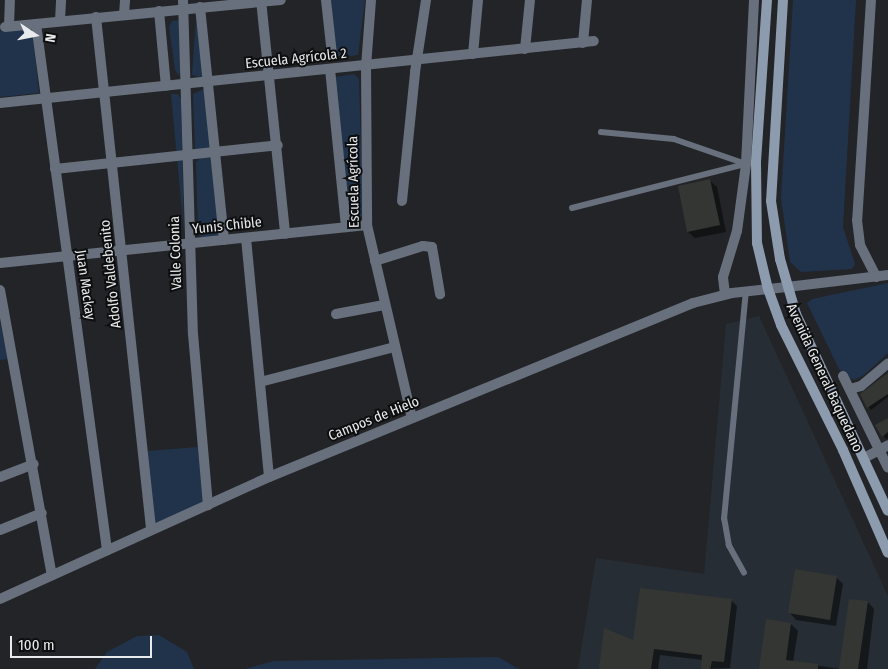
<!DOCTYPE html>
<meta charset="utf-8">
<style>
body{margin:0}
#map{position:relative;width:888px;height:669px;overflow:hidden;background:#232427;font-family:"Fira Sans Condensed",sans-serif}
div>[style]{position:absolute}
.built>*{inset:0;background:#272d34}
.green>*{inset:0;background:#21334a}
.shadow>*{inset:0;background:#0007}
.building>*{inset:0;background:#343633}
.service>*{height:5.5px;margin:-2.75px;padding:0 2.75px;transform-origin:2.75px;border-radius:2.75px;background:#67707c}
.minor>*{height:10px;margin:-5px;padding:0 5px;transform-origin:5px;border-radius:5px;background:#67707c}
.tertiary>*{height:10px;margin:-5px;padding:0 5px;transform-origin:5px;border-radius:5px;background:#67707c}
.secondary>*{height:10px;margin:-5px;padding:0 5px;transform-origin:5px;border-radius:5px;background:#8d9baf}
span{translate:-50% -50%;white-space:nowrap;text-align:center;line-height:1.15;-webkit-text-stroke:4px #0d0e0f;paint-order:stroke}
.street-label{font-size:14px;color:#e8eaec}
.north{position:absolute;left:10px;top:10px;width:50px;height:50px;-webkit-text-stroke:4px #0d0e0f;paint-order:stroke;rotate:101deg;font-size:14px;font-weight:700;line-height:20px;text-align:center;color:#e8eaec}
.north::after{content:'';display:block;margin:auto;width:18px;height:22px;background:#e8eaec;clip-path:polygon(50% 0,100% 100%,50% 72%,0 100%)}
.scale{position:absolute;left:10px;top:636px;width:142px;height:22px;box-sizing:border-box;border:2px solid #e8eaec;border-top:0;padding-left:6px;font-size:15px;line-height:18px;white-space:nowrap;color:#e8eaec;-webkit-text-stroke:4px #0d0e0f;paint-order:stroke}
</style>
<div id="map">
<div class="built">
<div style="clip-path:polygon(759px 316px,888px 596px,888px 669px,578px 669px,596px 558px,704px 574px,726px 324px)"></div>
</div>
<div class="green">
<div style="clip-path:polygon(331px 0,365px 0,358px 55px,336px 58px)"></div>
<div style="clip-path:polygon(793px 0,856px 0,843px 227px,855px 264px,852px 269px,801px 272px,790px 262px,781px 198px)"></div>
<div style="clip-path:polygon(196px 18px,203px 78px,192px 75px)"></div>
<div style="clip-path:polygon(180px 20px,180px 71px,179px 76px,175px 70px,169px 27px,172px 21px)"></div>
<div style="clip-path:polygon(32px 28px,39px 93px,0 97px,0 31px)"></div>
<div style="clip-path:polygon(354px 74px,359px 79px,363px 215px,356px 222px,350px 220px,349px 213px,335px 77px)"></div>
<div style="clip-path:polygon(204px 89px,213px 148px,195px 151px,193px 94px)"></div>
<div style="clip-path:polygon(171px 94px,178px 94px,181px 99px,184px 233px)"></div>
<div style="clip-path:polygon(201px 158px,211px 158px,220px 236px,202px 238px,198px 234px,196px 162px)"></div>
<div style="clip-path:polygon(888px 283px,888px 353px,864px 375px,854px 380px,848px 378px,839px 369px,807px 303px,812px 299px)"></div>
<div style="clip-path:polygon(0 322px,8px 359px,0 360px)"></div>
<div style="clip-path:polygon(198px 447px,203px 503px,153px 524px,147px 451px)"></div>
<div style="clip-path:polygon(159px 635px,187px 652px,194px 669px,95px 669px,107px 652px,137px 636px)"></div>
<div style="clip-path:polygon(498px 657px,519px 669px,245px 669px,274px 661px)"></div>
</div>
<div class="shadow">
<div style="clip-path:polygon(710px 181px,717px 187px,726px 232px,695px 238px,688px 232px)"></div>
<div style="clip-path:polygon(888px 375px,888px 397px,871px 410px,861px 395px)"></div>
<div style="clip-path:polygon(888px 418px,888px 438px,886px 439px,876px 426px)"></div>
<div style="clip-path:polygon(836px 577px,843px 584px,836px 626px,796px 620px,790px 613px)"></div>
<div style="clip-path:polygon(731px 600px,737px 606px,730px 668px,702px 669px,703px 660px,660px 655px,658px 669px,600px 669px,634px 641px)"></div>
<div style="clip-path:polygon(868px 602px,874px 609px,867px 669px,760px 669px,791px 624px,798px 631px,793px 662px,841px 669px)"></div>
</div>
<div class="building">
<div style="clip-path:polygon(710px 179px,720px 225px,687px 232px,678px 186px)"></div>
<div style="clip-path:polygon(888px 373px,888px 394px,867px 408px,860px 394px)"></div>
<div style="clip-path:polygon(888px 418px,888px 432px,882px 437px,875px 425px)"></div>
<div style="clip-path:polygon(795px 569px,837px 576px,830px 620px,788px 613px)"></div>
<div style="clip-path:polygon(640px 588px,732px 599px,724px 662px,712px 661px,710px 669px,701px 669px,702px 655px,654px 649px,651px 669px,599px 669px,604px 628px,633px 640px)"></div>
<div style="clip-path:polygon(849px 599px,868px 601px,858px 669px,839px 669px)"></div>
<div style="clip-path:polygon(766px 619px,791px 623px,786px 660px,818px 664px,818px 669px,759px 669px)"></div>
</div>
<div class="service">
<div style="left:601px;top:132px;width:73px;rotate:5.5deg"></div>
<div style="left:674px;top:139px;width:76px;rotate:19.1deg"></div>
<div style="left:572px;top:208px;width:179px;rotate:-14.2deg"></div>
<div style="left:744px;top:573px;width:31px;rotate:-119deg"></div>
<div style="left:729px;top:546px;width:27px;rotate:-100deg"></div>
<div style="left:724px;top:519px;width:229px;rotate:-84.5deg"></div>
</div>
<div class="minor">
<div style="left:183px;top:0;width:334px;rotate:88.3deg"></div>
<div style="left:193px;top:334px;width:172px;rotate:85deg"></div>
<div style="left:261px;top:0;width:235px;rotate:84.1deg"></div>
<div style="left:326px;top:0;width:54px;rotate:83.7deg"></div>
<div style="left:871px;top:0;width:220px;rotate:93.6deg"></div>
<div style="left:857px;top:220px;width:25px;rotate:83deg"></div>
<div style="left:860px;top:245px;width:36px;rotate:63deg"></div>
<div style="left:200px;top:7px;width:234px;rotate:84.1deg"></div>
<div style="left:159px;top:11px;width:75px;rotate:84.7deg"></div>
<div style="left:124px;top:15px;width:15px;rotate:-86deg"></div>
<div style="left:96px;top:17px;width:514px;rotate:83.86deg"></div>
<div style="left:60px;top:21px;width:21px;rotate:-87deg"></div>
<div style="left:36px;top:24px;width:531px;rotate:82.31deg"></div>
<div style="left:9px;top:26px;width:26px;rotate:-88deg"></div>
<div style="left:5px;top:27px;width:277px;rotate:-5.6deg"></div>
<div style="left:583px;top:43px;width:43px;rotate:-84.7deg"></div>
<div style="left:525px;top:49px;width:49px;rotate:-84.2deg"></div>
<div style="left:473px;top:54px;width:54px;rotate:-84.7deg"></div>
<div style="left:330px;top:69px;width:159px;rotate:84.2deg"></div>
<div style="left:0;top:103px;width:597px;rotate:-5.96deg"></div>
<div style="left:55px;top:169px;width:224px;rotate:-6.1deg"></div>
<div style="left:402px;top:201px;width:130px;rotate:-84.2deg"></div>
<div style="left:415px;top:72px;width:73px;rotate:-81.3deg"></div>
<div style="left:246px;top:238px;width:240px;rotate:84.5deg"></div>
<div style="left:375px;top:261px;width:50px;rotate:-17.4deg"></div>
<div style="left:423px;top:246px;width:9px;rotate:6deg"></div>
<div style="left:432px;top:247px;width:48px;rotate:80.3deg"></div>
<div style="left:0;top:263px;width:369px;rotate:-5.9deg"></div>
<div style="left:787px;top:287px;width:102px;rotate:-6.8deg"></div>
<div style="left:0;top:290px;width:290px;rotate:79.7deg"></div>
<div style="left:725px;top:294px;width:17px;rotate:-97deg"></div>
<div style="left:723px;top:277px;width:48px;rotate:-73.1deg"></div>
<div style="left:737px;top:231px;width:68px;rotate:-82.3deg"></div>
<div style="left:746px;top:164px;width:164px;rotate:-87.2deg"></div>
<div style="left:336px;top:314px;width:49px;rotate:-10.6deg"></div>
<div style="left:843px;top:376px;width:102px;rotate:63.9deg"></div>
<div style="left:260px;top:382px;width:138px;rotate:-14.6deg"></div>
<div style="left:850px;top:389px;width:11px;rotate:-15deg"></div>
<div style="left:861px;top:386px;width:35px;rotate:-40deg"></div>
<div style="left:864px;top:458px;width:27px;rotate:-28deg"></div>
<div style="left:0;top:477px;width:36px;rotate:-21deg"></div>
<div style="left:0;top:530px;width:45px;rotate:-22deg"></div>
</div>
<div class="tertiary">
<div style="left:371px;top:0;width:66px;rotate:94.3deg"></div>
<div style="left:366px;top:66px;width:159px;rotate:89.6deg"></div>
<div style="left:367px;top:225px;width:198px;rotate:76.9deg"></div>
<div style="left:0;top:599px;width:295px;rotate:-24.4deg"></div>
<div style="left:269px;top:477px;width:458px;rotate:-22.3deg"></div>
<div style="left:693px;top:303px;width:40px;rotate:-14.4deg"></div>
<div style="left:732px;top:293px;width:55px;rotate:-6.2deg"></div>
</div>
<div class="secondary">
<div style="left:767px;top:0;width:163px;rotate:93.9deg"></div>
<div style="left:756px;top:163px;width:80px;rotate:89.3deg"></div>
<div style="left:757px;top:243px;width:47px;rotate:76.6deg"></div>
<div style="left:768px;top:289px;width:38px;rotate:70deg"></div>
<div style="left:781px;top:325px;width:140px;rotate:63.6deg"></div>
<div style="left:843px;top:450px;width:112px;rotate:66.4deg"></div>
<div style="left:783px;top:0;width:201px;rotate:93.4deg"></div>
<div style="left:771px;top:201px;width:59px;rotate:81.2deg"></div>
<div style="left:780px;top:259px;width:57px;rotate:73.8deg"></div>
<div style="left:796px;top:314px;width:217px;rotate:65deg"></div>
</div>
<div class="street-label">
<span style="left:296px;top:59px;rotate:-6deg">Escuela Agrícola 2</span>
<span style="left:354px;top:182px;rotate:-91deg">Escuela Agrícola</span>
<span style="left:227px;top:226px;rotate:-6deg">Yunis Chible</span>
<span style="left:176px;top:253px;rotate:-92deg">Valle Colonia</span>
<span style="left:111px;top:274px;rotate:-96deg">Adolfo Valdebenito</span>
<span style="left:85px;top:285px;rotate:82deg">Juan Mackay</span>
<span style="left:824px;top:378px;rotate:65deg">Avenida General Baquedano</span>
<span style="left:374px;top:419px;rotate:-22deg">Campos de Hielo</span>
</div>
<div class="north">N</div>
<div class="scale">100 m</div>
</div>
